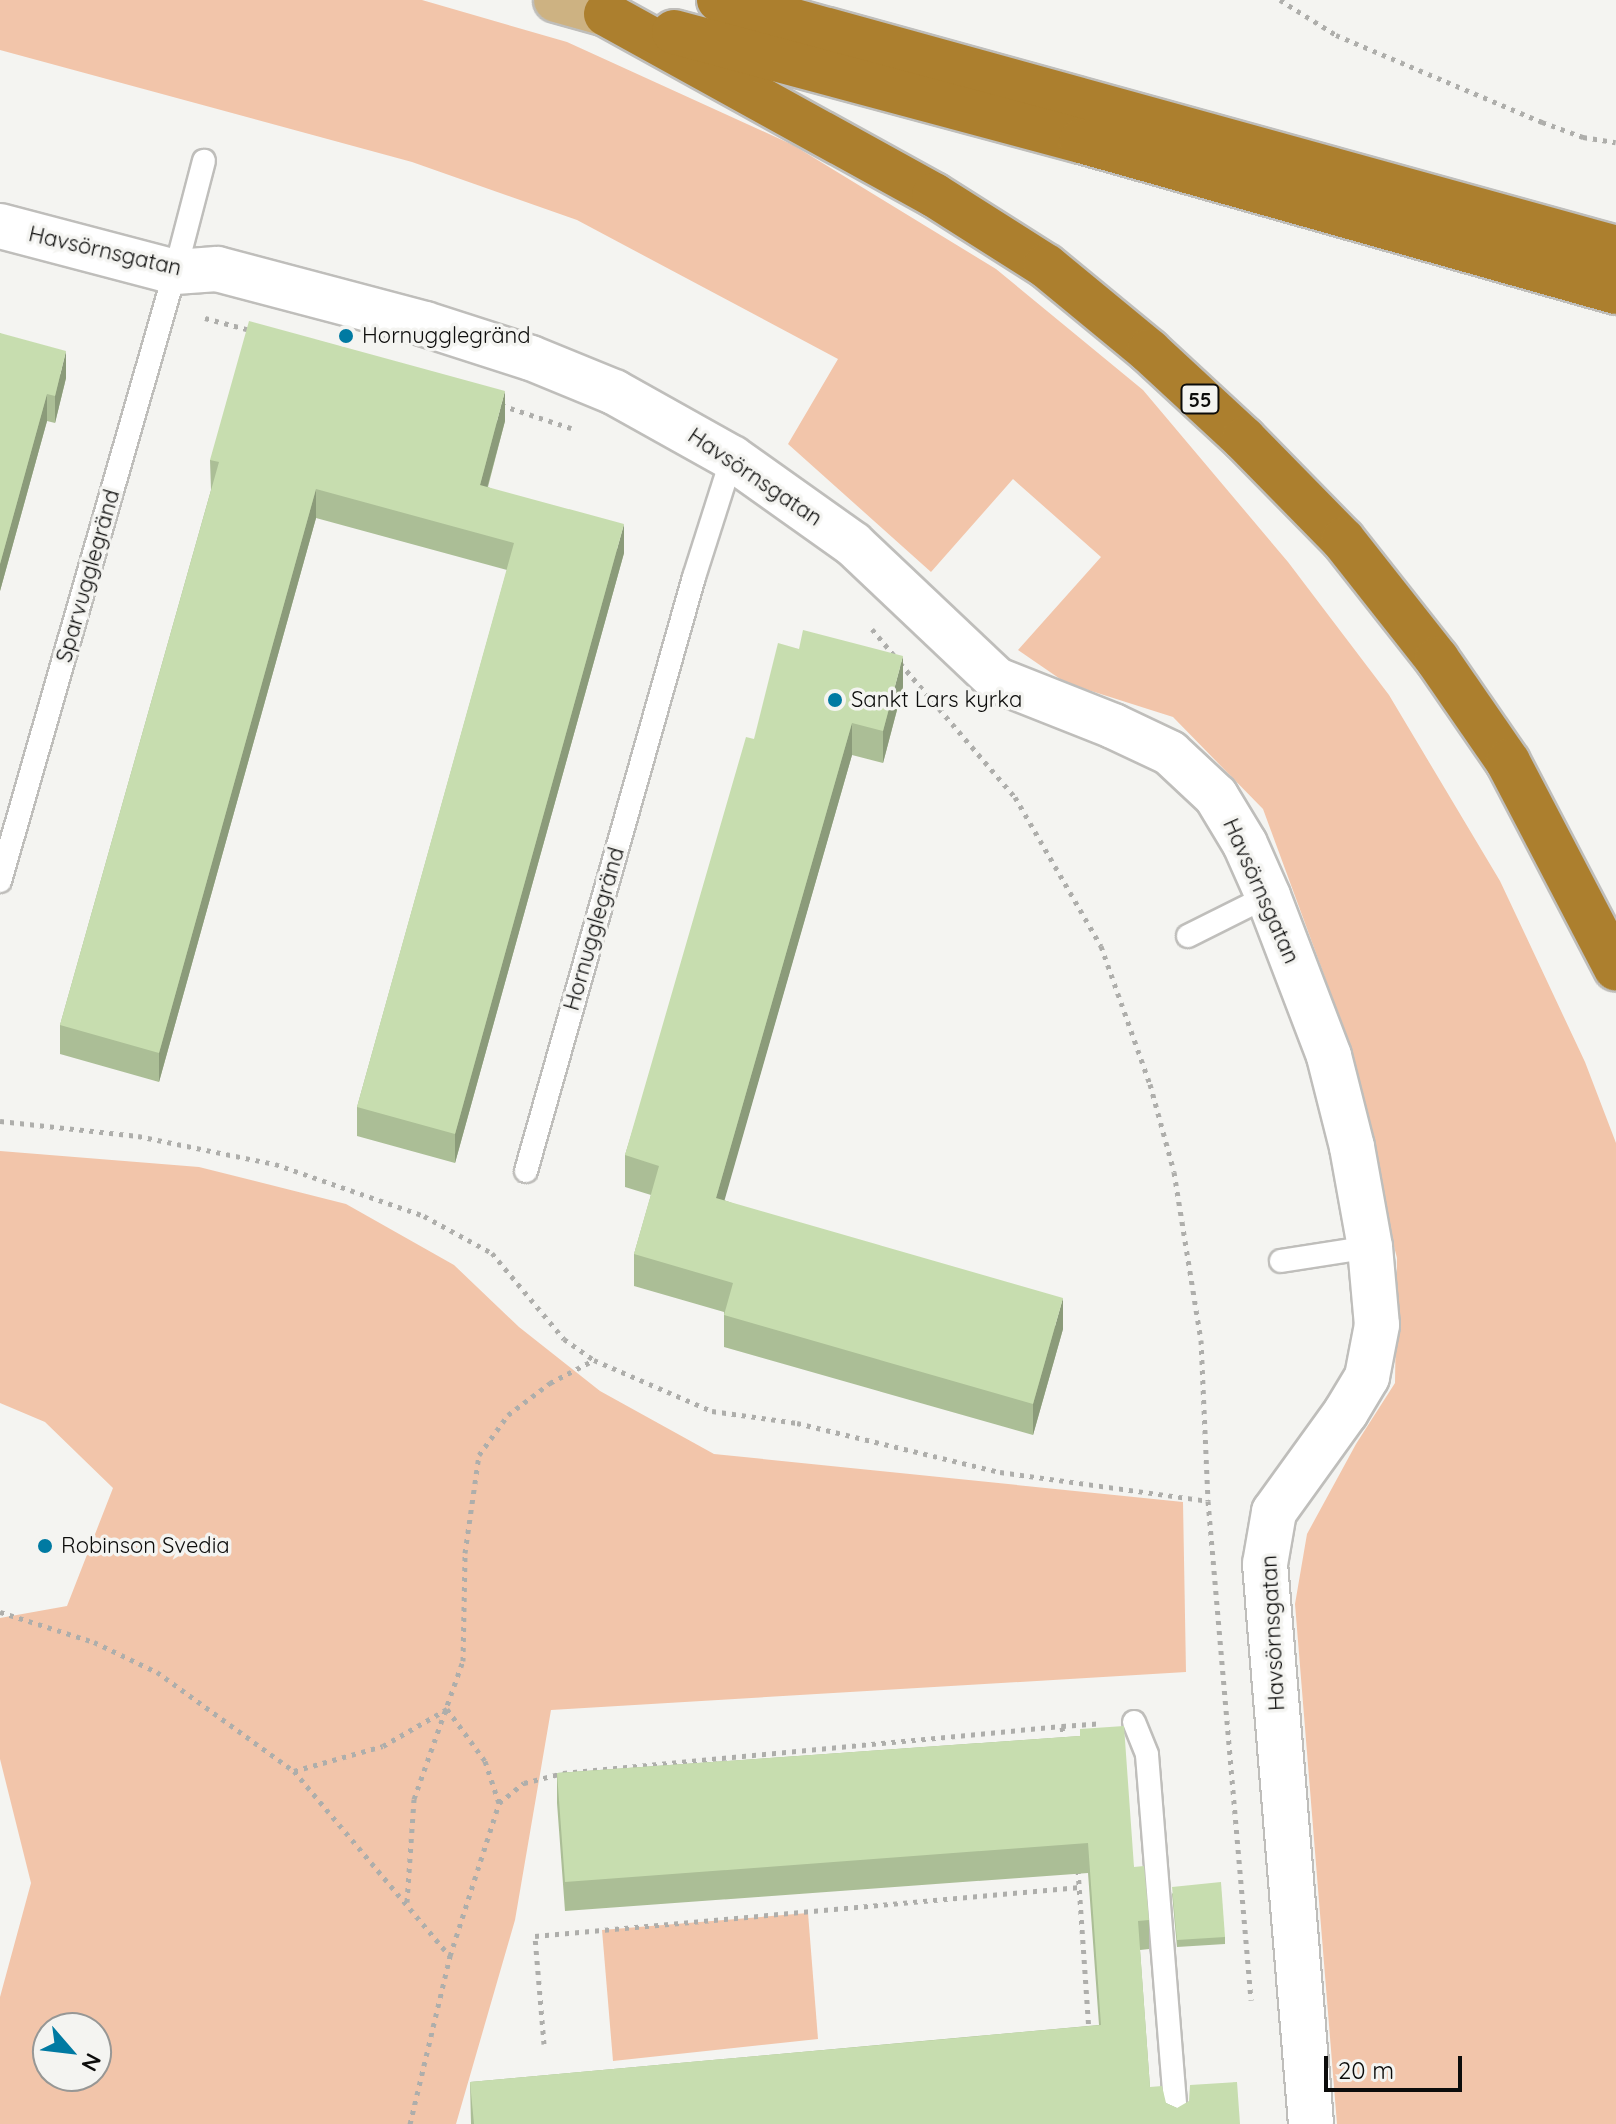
<!DOCTYPE html>
<meta charset="utf-8">
<style>
body{margin:0}
#map{position:relative;width:1616px;height:2124px;overflow:hidden;background:#f4f4f1;font-family:Quicksand,sans-serif}
div>[style]{position:absolute}
.green>*{inset:0;background:#f2c5aa}
.path>*{height:5px;margin-top:-2.5px;transform-origin:0;background:repeating-linear-gradient(90deg,#aeaeab 0 4px,transparent 0 10px)}
.roads{filter:drop-shadow(2px 0 #bfbebb) drop-shadow(-2px 0 #bfbebb) drop-shadow(0 2px #bfbebb) drop-shadow(0 -2px #bfbebb)}
.lane>*{height:22px;margin:-11px;padding:0 11px;transform-origin:11px;border-radius:11px;background:#fff}
.street>*{height:44px;margin:-22px;padding:0 22px;transform-origin:22px;border-radius:22px;background:#fff}
.primary>*{height:44px;margin:-22px;padding:0 22px;transform-origin:22px;border-radius:22px;background:#cdb282}
.highway>*{height:44px;margin:-22px;padding:0 22px;transform-origin:22px;border-radius:22px;background:#ac7f2e}
.wall>*{inset:0;background:#abbe96}
.shaded-wall>*{inset:0;background:#8b9b7a}
.building>*{inset:0;background:#c7ddaf}
.dots>*{width:22px;height:22px;translate:-50% -50%;box-sizing:border-box;border:4px solid #f4f4f1;border-radius:50%}
span{translate:-50% -50%;white-space:nowrap;text-align:center;line-height:1.15;-webkit-text-stroke:7px #f4f4f1;paint-order:stroke}
.shield-label span{padding:2px 6px;background:#f4f4f1;border:2px solid;border-radius:6px;-webkit-text-stroke-width:0}
.shield-label{font-size:20px;color:#0c0c0b;font-weight:700}
.street-label{font-size:22px;color:#0c0c0b}
.poi-label{font-size:22px;color:#0c0c0b}
.left{translate:0 -50%;text-align:left}
.north{position:absolute;left:32px;top:2012px;width:80px;height:80px;box-sizing:border-box;background:#f4f4f1;border:2px solid #979795;border-radius:50%;rotate:118deg;font-size:22px;font-weight:700;line-height:32px;text-align:center;color:#0c0c0b}
.north::after{content:'';display:block;margin:auto;width:28px;height:36px;background:#007aa2;clip-path:polygon(50% 0,100% 100%,50% 72%,0 100%)}
.scale{position:absolute;left:1324px;top:2056px;width:138px;height:36px;box-sizing:border-box;border:4px solid #0c0c0b;border-top:0;padding-left:10px;font-size:24px;line-height:28px;white-space:nowrap;color:#0c0c0b;-webkit-text-stroke:6px #f4f4f1;paint-order:stroke}
</style>
<div id="map">
<div class="green">
<div style="clip-path:polygon(0 0,422px 0,567px 42px,793px 145px,996px 269px,1143px 390px,1288px 562px,1389px 695px,1500px 881px,1585px 1062px,1616px 1143px,1616px 2124px,1337px 2124px,1295px 1604px,1307px 1534px,1356px 1444px,1395px 1383px,1397px 1258px,1327px 983px,1263px 809px,1173px 717px,1066px 683px,1018px 650px,1101px 557px,1013px 479px,931px 572px,788px 444px,838px 359px,577px 220px,412px 162px,0 50px)"></div>
<div style="clip-path:polygon(evenodd,0 1151px,199px 1167px,346px 1204px,454px 1265px,519px 1327px,600px 1391px,714px 1454px,1183px 1502px,1186px 1672px,551px 1710px,515px 1920px,456px 2124px,0 2124px,0 1997px,31px 1883px,0 1759px,0 1618px,67px 1606px,113px 1488px,45px 1422px,0 1403px,0 1151px,48px 2028px,96px 2028px,96px 2076px,48px 2076px,48px 2028px)"></div>
<div style="clip-path:polygon(808px 1913px,818px 2039px,613px 2061px,602px 1930px)"></div>
</div>
<div class="path">
<div style="left:1280px;top:0;width:66px;rotate:32deg"></div>
<div style="left:1336px;top:35px;width:224px;rotate:22.9deg"></div>
<div style="left:1542px;top:122px;width:44px;rotate:20.1deg"></div>
<div style="left:1583px;top:137px;width:33px;rotate:9deg"></div>
<div style="left:205px;top:318px;width:47px;rotate:14.9deg"></div>
<div style="left:501px;top:405px;width:74px;rotate:18.2deg"></div>
<div style="left:872px;top:629px;width:34px;rotate:50deg"></div>
<div style="left:900px;top:663px;width:177px;rotate:49.4deg"></div>
<div style="left:1015px;top:797px;width:172px;rotate:60deg"></div>
<div style="left:1101px;top:946px;width:146px;rotate:70.5deg"></div>
<div style="left:1150px;top:1084px;width:91px;rotate:74.7deg"></div>
<div style="left:1174px;top:1172px;width:170px;rotate:80.9deg"></div>
<div style="left:1201px;top:1340px;width:161px;rotate:87.5deg"></div>
<div style="left:1208px;top:1501px;width:501px;rotate:85.07deg"></div>
<div style="left:0;top:1121px;width:139px;rotate:6.2deg"></div>
<div style="left:138px;top:1136px;width:140px;rotate:11.6deg"></div>
<div style="left:275px;top:1164px;width:158px;rotate:19.2deg"></div>
<div style="left:424px;top:1216px;width:77px;rotate:28.6deg"></div>
<div style="left:492px;top:1253px;width:112px;rotate:50.1deg"></div>
<div style="left:564px;top:1339px;width:37px;rotate:35deg"></div>
<div style="left:594px;top:1360px;width:129px;rotate:23.4deg"></div>
<div style="left:712px;top:1411px;width:86px;rotate:8deg"></div>
<div style="left:797px;top:1423px;width:209px;rotate:13.6deg"></div>
<div style="left:1000px;top:1472px;width:210px;rotate:7.9deg"></div>
<div style="left:0;top:1612px;width:99px;rotate:17.7deg"></div>
<div style="left:94px;top:1642px;width:70px;rotate:25.5deg"></div>
<div style="left:157px;top:1672px;width:169px;rotate:35.9deg"></div>
<div style="left:294px;top:1771px;width:241px;rotate:49.9deg"></div>
<div style="left:1064px;top:1741px;width:15px;rotate:-98deg"></div>
<div style="left:1062px;top:1726px;width:39px;rotate:-4deg"></div>
<div style="left:294px;top:1771px;width:92px;rotate:-15.7deg"></div>
<div style="left:383px;top:1746px;width:74px;rotate:-30deg"></div>
<div style="left:447px;top:1709px;width:64px;rotate:53.8deg"></div>
<div style="left:485px;top:1761px;width:44px;rotate:71.6deg"></div>
<div style="left:1078px;top:1870px;width:162px;rotate:86.1deg"></div>
<div style="left:407px;top:1902px;width:103px;rotate:-86.1deg"></div>
<div style="left:414px;top:1799px;width:146px;rotate:-70.5deg"></div>
<div style="left:463px;top:1661px;width:108px;rotate:-88.9deg"></div>
<div style="left:465px;top:1553px;width:99px;rotate:-81.9deg"></div>
<div style="left:479px;top:1455px;width:49px;rotate:-54.1deg"></div>
<div style="left:508px;top:1415px;width:53px;rotate:-37.3deg"></div>
<div style="left:550px;top:1383px;width:50px;rotate:-27.6deg"></div>
<div style="left:544px;top:2044px;width:108px;rotate:-94.8deg"></div>
<div style="left:535px;top:1936px;width:547px;rotate:-5.14deg"></div>
<div style="left:410px;top:2124px;width:173px;rotate:-76.6deg"></div>
<div style="left:450px;top:1956px;width:161px;rotate:-72.2deg"></div>
<div style="left:499px;top:1803px;width:32px;rotate:-39deg"></div>
<div style="left:524px;top:1783px;width:40px;rotate:-14.4deg"></div>
<div style="left:563px;top:1773px;width:501px;rotate:-5.38deg"></div>
</div>
<div class="roads">
<div class="lane">
<div style="left:0;top:881px;width:634px;rotate:-73.97deg"></div>
<div style="left:175px;top:272px;width:115px;rotate:-75.4deg"></div>
<div style="left:1188px;top:936px;width:89px;rotate:-26.6deg"></div>
<div style="left:526px;top:1171px;width:617px;rotate:-74.21deg"></div>
<div style="left:694px;top:577px;width:125px;rotate:-72.3deg"></div>
<div style="left:1281px;top:1261px;width:90px;rotate:-8.9deg"></div>
<div style="left:1134px;top:1722px;width:35px;rotate:68deg"></div>
<div style="left:1147px;top:1755px;width:370px;rotate:85.4deg"></div>
</div>
<div class="street">
<div style="left:0;top:226px;width:181px;rotate:14.7deg"></div>
<div style="left:175px;top:272px;width:42px;rotate:-4.1deg"></div>
<div style="left:217px;top:269px;width:215px;rotate:14.8deg"></div>
<div style="left:425px;top:324px;width:111px;rotate:17.8deg"></div>
<div style="left:531px;top:358px;width:90px;rotate:22.3deg"></div>
<div style="left:614px;top:392px;width:135px;rotate:29.2deg"></div>
<div style="left:732px;top:458px;width:148px;rotate:35.4deg"></div>
<div style="left:853px;top:544px;width:198px;rotate:43.4deg"></div>
<div style="left:997px;top:680px;width:125px;rotate:21.6deg"></div>
<div style="left:1113px;top:726px;width:63px;rotate:25.3deg"></div>
<div style="left:1170px;top:753px;width:63px;rotate:43.1deg"></div>
<div style="left:1216px;top:796px;width:56px;rotate:58.9deg"></div>
<div style="left:1245px;top:844px;width:57px;rotate:66.1deg"></div>
<div style="left:1268px;top:896px;width:171px;rotate:69.1deg"></div>
<div style="left:1329px;top:1056px;width:94px;rotate:75.8deg"></div>
<div style="left:1352px;top:1147px;width:102px;rotate:79.8deg"></div>
<div style="left:1370px;top:1247px;width:78px;rotate:84.9deg"></div>
<div style="left:1377px;top:1325px;width:53px;rotate:100.9deg"></div>
<div style="left:1367px;top:1377px;width:41px;rotate:121deg"></div>
<div style="left:1346px;top:1412px;width:123px;rotate:125.8deg"></div>
<div style="left:1274px;top:1512px;width:53px;rotate:99.8deg"></div>
<div style="left:1265px;top:1564px;width:562px;rotate:85.3deg"></div>
</div>
<div class="primary">
<div style="left:556px;top:0;width:52px;rotate:15.6deg"></div>
</div>
<div class="highway">
<div style="left:719px;top:0;width:931px;rotate:15.45deg"></div>
<div style="left:606px;top:14px;width:375px;rotate:28.9deg"></div>
<div style="left:934px;top:195px;width:133px;rotate:32.4deg"></div>
<div style="left:1046px;top:266px;width:134px;rotate:39.5deg"></div>
<div style="left:1149px;top:351px;width:129px;rotate:42.8deg"></div>
<div style="left:1244px;top:439px;width:141px;rotate:45.6deg"></div>
<div style="left:1343px;top:540px;width:152px;rotate:51.7deg"></div>
<div style="left:1437px;top:659px;width:125px;rotate:55.4deg"></div>
<div style="left:1508px;top:762px;width:233px;rotate:62.4deg"></div>
<div style="left:674px;top:32px;width:421px;rotate:15deg"></div>
<div style="left:1081px;top:141px;width:556px;rotate:15.76deg"></div>
</div>
</div>
<div class="wall">
<div style="clip-path:polygon(0 333px,66px 378px,55px 423px,47px 421px,0 591px)"></div>
<div style="clip-path:polygon(505px 421px,488px 487px,624px 553px,455px 1163px,357px 1136px,357px 1107px,507px 570px,316px 518px,159px 1082px,60px 1054px,60px 1025px,211px 490px,210px 460px)"></div>
<div style="clip-path:polygon(903px 687px,883px 763px,852px 755px,724px 1200px,1063px 1329px,1033px 1435px,724px 1347px,724px 1312px,634px 1286px,634px 1254px,651px 1195px,625px 1187px,625px 1155px,754px 739px)"></div>
<div style="clip-path:polygon(1080px 1736px,1134px 1867px,1149px 1920px,1149px 1949px,1140px 1950px,1150px 2087px,1166px 2103px,1177px 2108px,1240px 2124px,471px 2124px,470px 2082px,1099px 2025px,1088px 1873px,565px 1911px,557px 1803px,557px 1773px)"></div>
<div style="clip-path:polygon(1172px 1893px,1225px 1937px,1225px 1944px,1177px 1947px)"></div>
</div>
<div class="shaded-wall">
<div style="clip-path:polygon(66px 351px,66px 378px,55px 423px,55px 396px)"></div>
<div style="clip-path:polygon(505px 391px,505px 421px,480px 514px,480px 485px)"></div>
<div style="clip-path:polygon(47px 394px,47px 421px,0 591px,0 564px)"></div>
<div style="clip-path:polygon(316px 489px,316px 518px,159px 1082px,159px 1053px)"></div>
<div style="clip-path:polygon(624px 524px,624px 553px,455px 1163px,455px 1134px)"></div>
<div style="clip-path:polygon(903px 656px,903px 687px,883px 763px,883px 731px)"></div>
<div style="clip-path:polygon(852px 723px,852px 755px,716px 1230px,716px 1198px)"></div>
<div style="clip-path:polygon(1063px 1298px,1063px 1329px,1033px 1435px,1033px 1404px)"></div>
</div>
<div class="building">
<div style="clip-path:polygon(249px 321px,505px 391px,480px 485px,624px 524px,455px 1134px,357px 1107px,514px 543px,316px 489px,159px 1053px,60px 1025px,219px 462px,210px 460px)"></div>
<div style="clip-path:polygon(0 333px,66px 351px,55px 396px,47px 394px,0 564px)"></div>
<div style="clip-path:polygon(803px 630px,903px 656px,883px 731px,852px 723px,716px 1198px,1063px 1298px,1033px 1404px,724px 1315px,733px 1283px,634px 1254px,659px 1166px,625px 1155px,746px 737px,754px 739px,778px 643px,799px 649px)"></div>
<div style="clip-path:polygon(1124px 1726px,1134px 1867px,1144px 1866px,1149px 1920px,1138px 1921px,1150px 2087px,1162px 2086px,1166px 2103px,1177px 2108px,1189px 2101px,1190px 2085px,1237px 2082px,1240px 2124px,474px 2124px,470px 2082px,1101px 2025px,1088px 1843px,565px 1882px,557px 1773px,1080px 1736px,1080px 1729px)"></div>
<div style="clip-path:polygon(1221px 1882px,1225px 1937px,1177px 1940px,1172px 1887px)"></div>
</div>
<div class="dots">
<div style="left:346px;top:336px;background:#007aa2"></div>
<div style="left:835px;top:700px;background:#007aa2"></div>
<div style="left:45px;top:1546px;background:#007aa2"></div>
</div>
<div class="shield-label">
<span style="left:1200px;top:399px">55</span>
</div>
<div class="street-label">
<span style="left:105px;top:251px;rotate:13deg">Havsörnsgatan</span>
<span style="left:755px;top:477px;rotate:34deg">Havsörnsgatan</span>
<span style="left:88px;top:576px;rotate:-74deg">Sparvugglegränd</span>
<span style="left:1261px;top:891px;rotate:66deg">Havsörnsgatan</span>
<span style="left:594px;top:929px;rotate:-74deg">Hornugglegränd</span>
<span style="left:1273px;top:1633px;rotate:-93deg">Havsörnsgatan</span>
</div>
<div class="poi-label">
<span class="left" style="left:362px;top:336px">Hornugglegränd</span>
<span class="left" style="left:851px;top:700px">Sankt Lars kyrka</span>
<span class="left" style="left:61px;top:1546px">Robinson Svedia</span>
</div>
<div class="north">N</div>
<div class="scale">20 m</div>
</div>
